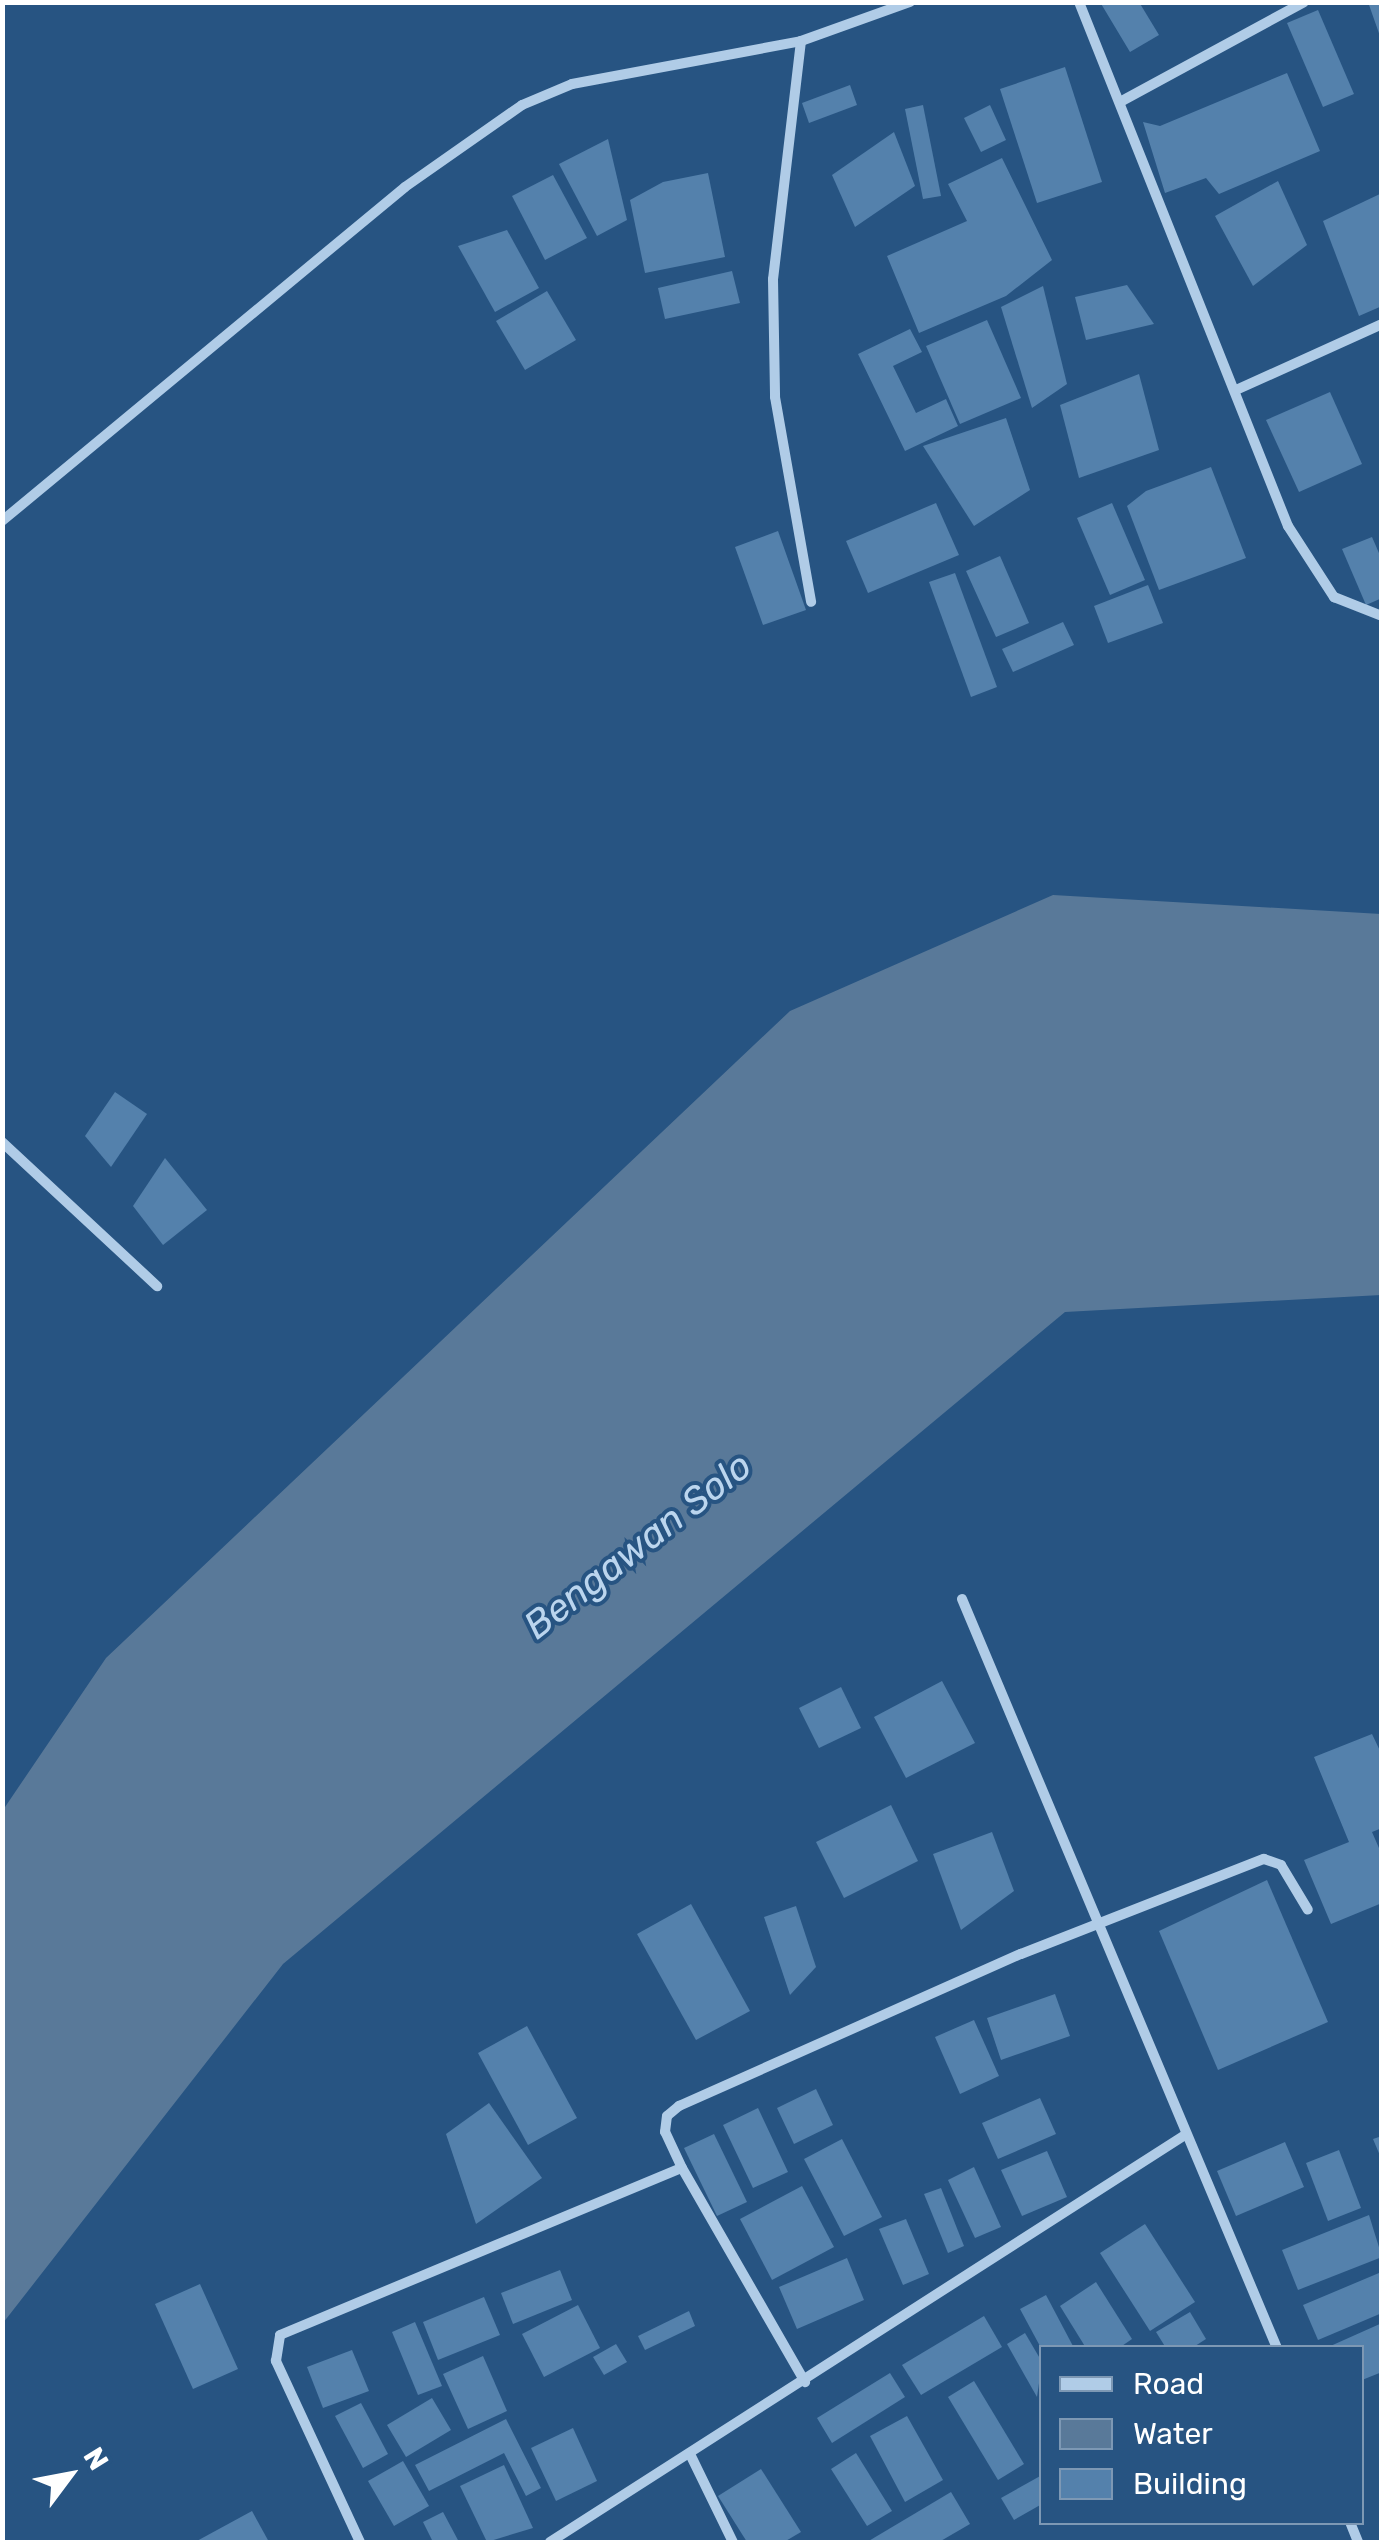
<!DOCTYPE html>
<style>
body{margin:0}
#map{position:relative;width:1384px;height:2545px;overflow:hidden;background:#275482;font-family:Rubik,sans-serif}
div>[style]{position:absolute}
.water>*{inset:0;background:#597999}
.building>*{inset:0;background:#5481ac}
.minor>*{height:10px;margin:-5px;padding:0 5px;transform-origin:5px;border-radius:5px;background:#b0cce7}
span{translate:-50% -50%;white-space:nowrap;text-align:center;line-height:1.15;-webkit-text-stroke:8px #275482;paint-order:stroke}
.water-label{font-size:38px;color:#bbd5ee;font-style:italic}
.frame{position:absolute;inset:0;border:5px solid #fff;pointer-events:none}
.legend{position:absolute;left:1039px;top:2345px;width:325px;height:180px;box-sizing:border-box;background:#275482;border:2px solid #7d98b4;margin:0;padding:12px 18px;list-style:none;font-size:30px;color:#fff}
.legend li{display:flex;align-items:center;gap:20px;height:50px}
.legend b{width:50px;border:2px solid #7d98b4}
.north{position:absolute;left:20px;top:2425px;width:100px;height:100px;-webkit-text-stroke:8px #275482;paint-order:stroke;rotate:58deg;font-size:28px;font-weight:700;line-height:40px;text-align:center;color:#fff}
.north::after{content:'';display:block;margin:auto;width:35px;height:45px;background:#fff;clip-path:polygon(50% 0,100% 100%,50% 72%,0 100%)}
</style>
<div id="map">
<div class="water">
<div style="clip-path:polygon(1053px 895px,1381px 914px,1381px 1295px,1065px 1312px,283px 1964px,3px 2323px,3px 1810px,106px 1658px,790px 1011px)"></div>
</div>
<div class="building">
<div style="clip-path:polygon(1100px 2px,1139px 2px,1159px 35px,1130px 52px)"></div>
<div style="clip-path:polygon(1368px 2px,1382px 2px,1382px 39px,1381px 39px)"></div>
<div style="clip-path:polygon(1318px 10px,1354px 94px,1323px 107px,1287px 23px)"></div>
<div style="clip-path:polygon(1065px 67px,1102px 182px,1037px 203px,1000px 89px)"></div>
<div style="clip-path:polygon(1287px 73px,1320px 151px,1219px 194px,1206px 178px,1165px 193px,1143px 122px,1160px 126px)"></div>
<div style="clip-path:polygon(850px 85px,857px 105px,809px 123px,802px 103px)"></div>
<div style="clip-path:polygon(923px 105px,941px 196px,923px 199px,905px 109px)"></div>
<div style="clip-path:polygon(990px 105px,1006px 140px,981px 152px,964px 118px)"></div>
<div style="clip-path:polygon(894px 132px,915px 186px,855px 227px,832px 175px)"></div>
<div style="clip-path:polygon(608px 139px,627px 220px,597px 236px,559px 164px)"></div>
<div style="clip-path:polygon(1002px 158px,1052px 260px,1006px 296px,919px 333px,887px 256px,967px 221px,948px 184px)"></div>
<div style="clip-path:polygon(708px 173px,725px 257px,645px 273px,630px 200px,663px 182px)"></div>
<div style="clip-path:polygon(553px 175px,587px 238px,545px 260px,512px 196px)"></div>
<div style="clip-path:polygon(1278px 181px,1307px 245px,1253px 286px,1215px 216px)"></div>
<div style="clip-path:polygon(1382px 193px,1382px 306px,1359px 316px,1323px 221px)"></div>
<div style="clip-path:polygon(507px 230px,539px 288px,495px 312px,458px 246px)"></div>
<div style="clip-path:polygon(732px 271px,740px 303px,665px 319px,658px 288px)"></div>
<div style="clip-path:polygon(1127px 285px,1154px 324px,1086px 340px,1075px 297px)"></div>
<div style="clip-path:polygon(1043px 286px,1067px 384px,1032px 408px,1001px 307px)"></div>
<div style="clip-path:polygon(547px 291px,576px 340px,525px 370px,496px 321px)"></div>
<div style="clip-path:polygon(987px 320px,1021px 398px,960px 424px,926px 346px)"></div>
<div style="clip-path:polygon(910px 329px,922px 352px,893px 366px,916px 413px,946px 399px,958px 426px,905px 451px,858px 354px)"></div>
<div style="clip-path:polygon(1139px 374px,1159px 450px,1079px 478px,1060px 405px)"></div>
<div style="clip-path:polygon(1330px 392px,1362px 464px,1299px 492px,1266px 420px)"></div>
<div style="clip-path:polygon(1006px 418px,1030px 490px,974px 526px,923px 446px)"></div>
<div style="clip-path:polygon(1211px 467px,1246px 558px,1159px 590px,1127px 506px,1146px 491px)"></div>
<div style="clip-path:polygon(936px 503px,959px 555px,868px 593px,846px 541px)"></div>
<div style="clip-path:polygon(1112px 503px,1145px 580px,1110px 595px,1077px 518px)"></div>
<div style="clip-path:polygon(778px 531px,806px 610px,763px 625px,735px 547px)"></div>
<div style="clip-path:polygon(1372px 537px,1382px 560px,1382px 598px,1366px 605px,1342px 549px)"></div>
<div style="clip-path:polygon(1000px 556px,1029px 623px,996px 637px,966px 571px)"></div>
<div style="clip-path:polygon(955px 573px,997px 687px,971px 697px,929px 582px)"></div>
<div style="clip-path:polygon(1148px 585px,1163px 623px,1108px 643px,1094px 606px)"></div>
<div style="clip-path:polygon(1063px 622px,1074px 645px,1013px 672px,1002px 649px)"></div>
<div style="clip-path:polygon(115px 1092px,147px 1114px,111px 1167px,85px 1136px)"></div>
<div style="clip-path:polygon(165px 1158px,207px 1210px,163px 1245px,133px 1206px)"></div>
<div style="clip-path:polygon(942px 1681px,975px 1743px,906px 1778px,874px 1717px)"></div>
<div style="clip-path:polygon(841px 1687px,861px 1728px,819px 1748px,799px 1708px)"></div>
<div style="clip-path:polygon(1372px 1734px,1382px 1755px,1382px 1828px,1372px 1832px,1382px 1855px,1382px 1903px,1331px 1924px,1304px 1860px,1349px 1842px,1314px 1757px)"></div>
<div style="clip-path:polygon(891px 1805px,918px 1861px,844px 1898px,816px 1842px)"></div>
<div style="clip-path:polygon(992px 1832px,1014px 1891px,961px 1930px,933px 1854px)"></div>
<div style="clip-path:polygon(1267px 1880px,1328px 2022px,1218px 2070px,1159px 1931px)"></div>
<div style="clip-path:polygon(691px 1904px,750px 2011px,696px 2040px,637px 1934px)"></div>
<div style="clip-path:polygon(796px 1906px,816px 1967px,790px 1995px,764px 1917px)"></div>
<div style="clip-path:polygon(1055px 1994px,1070px 2036px,1001px 2060px,987px 2018px)"></div>
<div style="clip-path:polygon(974px 2020px,999px 2076px,960px 2094px,935px 2037px)"></div>
<div style="clip-path:polygon(527px 2026px,577px 2118px,528px 2145px,478px 2053px)"></div>
<div style="clip-path:polygon(816px 2089px,833px 2125px,794px 2144px,777px 2108px)"></div>
<div style="clip-path:polygon(1040px 2098px,1056px 2134px,998px 2159px,982px 2123px)"></div>
<div style="clip-path:polygon(489px 2103px,542px 2178px,476px 2224px,446px 2134px)"></div>
<div style="clip-path:polygon(758px 2108px,788px 2172px,753px 2188px,723px 2125px)"></div>
<div style="clip-path:polygon(714px 2134px,747px 2202px,717px 2216px,684px 2148px)"></div>
<div style="clip-path:polygon(1382px 2136px,1382px 2158px,1381px 2158px,1373px 2139px)"></div>
<div style="clip-path:polygon(842px 2139px,882px 2217px,844px 2236px,804px 2159px)"></div>
<div style="clip-path:polygon(1285px 2142px,1304px 2187px,1236px 2216px,1217px 2171px)"></div>
<div style="clip-path:polygon(1339px 2150px,1361px 2208px,1328px 2221px,1306px 2163px)"></div>
<div style="clip-path:polygon(1047px 2151px,1067px 2197px,1022px 2216px,1001px 2170px)"></div>
<div style="clip-path:polygon(974px 2167px,1001px 2227px,975px 2238px,948px 2180px)"></div>
<div style="clip-path:polygon(802px 2186px,834px 2247px,772px 2280px,740px 2219px)"></div>
<div style="clip-path:polygon(941px 2188px,964px 2246px,948px 2253px,924px 2194px)"></div>
<div style="clip-path:polygon(1369px 2215px,1382px 2257px,1298px 2290px,1282px 2250px)"></div>
<div style="clip-path:polygon(906px 2219px,929px 2274px,903px 2285px,879px 2229px)"></div>
<div style="clip-path:polygon(1145px 2224px,1195px 2302px,1150px 2331px,1100px 2253px)"></div>
<div style="clip-path:polygon(847px 2258px,864px 2300px,797px 2329px,779px 2287px)"></div>
<div style="clip-path:polygon(560px 2270px,572px 2300px,513px 2324px,501px 2293px)"></div>
<div style="clip-path:polygon(1379px 2273px,1382px 2313px,1318px 2340px,1303px 2305px)"></div>
<div style="clip-path:polygon(1096px 2282px,1132px 2339px,1119px 2348px,1086px 2348px,1060px 2306px)"></div>
<div style="clip-path:polygon(200px 2284px,238px 2369px,193px 2389px,155px 2304px)"></div>
<div style="clip-path:polygon(1046px 2295px,1074px 2348px,1041px 2348px,1020px 2309px)"></div>
<div style="clip-path:polygon(484px 2297px,500px 2335px,438px 2360px,423px 2322px)"></div>
<div style="clip-path:polygon(578px 2305px,600px 2348px,544px 2377px,522px 2334px)"></div>
<div style="clip-path:polygon(689px 2311px,695px 2326px,645px 2350px,638px 2336px)"></div>
<div style="clip-path:polygon(1190px 2312px,1206px 2339px,1192px 2348px,1166px 2348px,1156px 2332px)"></div>
<div style="clip-path:polygon(984px 2316px,1002px 2347px,921px 2395px,902px 2365px)"></div>
<div style="clip-path:polygon(415px 2322px,442px 2386px,418px 2395px,392px 2332px)"></div>
<div style="clip-path:polygon(1382px 2323px,1382px 2372px,1362px 2380px,1362px 2348px,1326px 2348px)"></div>
<div style="clip-path:polygon(1025px 2333px,1042px 2362px,1037px 2397px,1007px 2344px)"></div>
<div style="clip-path:polygon(616px 2344px,627px 2362px,604px 2375px,593px 2357px)"></div>
<div style="clip-path:polygon(352px 2350px,369px 2391px,323px 2408px,307px 2367px)"></div>
<div style="clip-path:polygon(483px 2356px,507px 2411px,468px 2429px,443px 2374px)"></div>
<div style="clip-path:polygon(890px 2373px,905px 2397px,832px 2443px,817px 2418px)"></div>
<div style="clip-path:polygon(974px 2381px,1024px 2464px,998px 2480px,948px 2397px)"></div>
<div style="clip-path:polygon(432px 2398px,451px 2430px,406px 2457px,387px 2425px)"></div>
<div style="clip-path:polygon(361px 2403px,388px 2454px,363px 2468px,335px 2416px)"></div>
<div style="clip-path:polygon(907px 2416px,943px 2480px,905px 2502px,870px 2436px)"></div>
<div style="clip-path:polygon(506px 2419px,541px 2488px,526px 2496px,504px 2453px,429px 2491px,415px 2465px)"></div>
<div style="clip-path:polygon(573px 2428px,597px 2481px,556px 2501px,531px 2448px)"></div>
<div style="clip-path:polygon(856px 2453px,892px 2511px,867px 2526px,831px 2469px)"></div>
<div style="clip-path:polygon(403px 2461px,429px 2506px,394px 2526px,368px 2481px)"></div>
<div style="clip-path:polygon(504px 2465px,533px 2528px,487px 2542px,460px 2486px)"></div>
<div style="clip-path:polygon(761px 2469px,801px 2532px,784px 2542px,747px 2542px,718px 2496px)"></div>
<div style="clip-path:polygon(1042px 2475px,1042px 2504px,1014px 2520px,1001px 2498px)"></div>
<div style="clip-path:polygon(951px 2492px,970px 2524px,939px 2542px,867px 2542px)"></div>
<div style="clip-path:polygon(252px 2511px,269px 2542px,195px 2542px)"></div>
<div style="clip-path:polygon(443px 2512px,459px 2542px,433px 2542px,423px 2522px)"></div>
</div>
<div class="minor">
<div style="left:1079px;top:2px;width:564px;rotate:68.26deg"></div>
<div style="left:1288px;top:526px;width:85px;rotate:57.1deg"></div>
<div style="left:1334px;top:597px;width:52px;rotate:21.6deg"></div>
<div style="left:801px;top:41px;width:240px;rotate:96.7deg"></div>
<div style="left:773px;top:279px;width:118px;rotate:89deg"></div>
<div style="left:775px;top:397px;width:208px;rotate:80deg"></div>
<div style="left:1120px;top:102px;width:209px;rotate:-28.5deg"></div>
<div style="left:1236px;top:390px;width:160px;rotate:-24.3deg"></div>
<div style="left:2px;top:521px;width:523px;rotate:-39.65deg"></div>
<div style="left:405px;top:187px;width:143px;rotate:-35deg"></div>
<div style="left:522px;top:105px;width:54px;rotate:-22.8deg"></div>
<div style="left:572px;top:84px;width:233px;rotate:-10.6deg"></div>
<div style="left:801px;top:41px;width:116px;rotate:-19.7deg"></div>
<div style="left:2px;top:1142px;width:212px;rotate:42.9deg"></div>
<div style="left:962px;top:1599px;width:813px;rotate:67.19deg"></div>
<div style="left:682px;top:2168px;width:40px;rotate:-115deg"></div>
<div style="left:665px;top:2132px;width:16px;rotate:-83deg"></div>
<div style="left:667px;top:2116px;width:16px;rotate:-40deg"></div>
<div style="left:679px;top:2106px;width:374px;rotate:-24deg"></div>
<div style="left:1021px;top:1954px;width:261px;rotate:-21.4deg"></div>
<div style="left:1264px;top:1859px;width:18px;rotate:19deg"></div>
<div style="left:1281px;top:1865px;width:52px;rotate:59deg"></div>
<div style="left:690px;top:2454px;width:98px;rotate:64deg"></div>
<div style="left:1350px;top:2522px;width:22px;rotate:68deg"></div>
<div style="left:360px;top:2542px;width:200px;rotate:-114.9deg"></div>
<div style="left:276px;top:2361px;width:26px;rotate:-81deg"></div>
<div style="left:280px;top:2335px;width:435px;rotate:-22.6deg"></div>
<div style="left:682px;top:2168px;width:247px;rotate:60.1deg"></div>
<div style="left:550px;top:2542px;width:754px;rotate:-32.66deg"></div>
</div>
<div class="water-label">
<span style="left:638px;top:1546px;rotate:-38deg">Bengawan Solo</span>
</div>
<div class="frame"></div>
<ul class="legend">
<li><b style="height:12px;background:#b0cce7"></b>Road</li>
<li><b style="height:28px;background:#597999"></b>Water</li>
<li><b style="height:28px;background:#5481ac"></b>Building</li>
</ul>
<div class="north">N</div>
</div>
